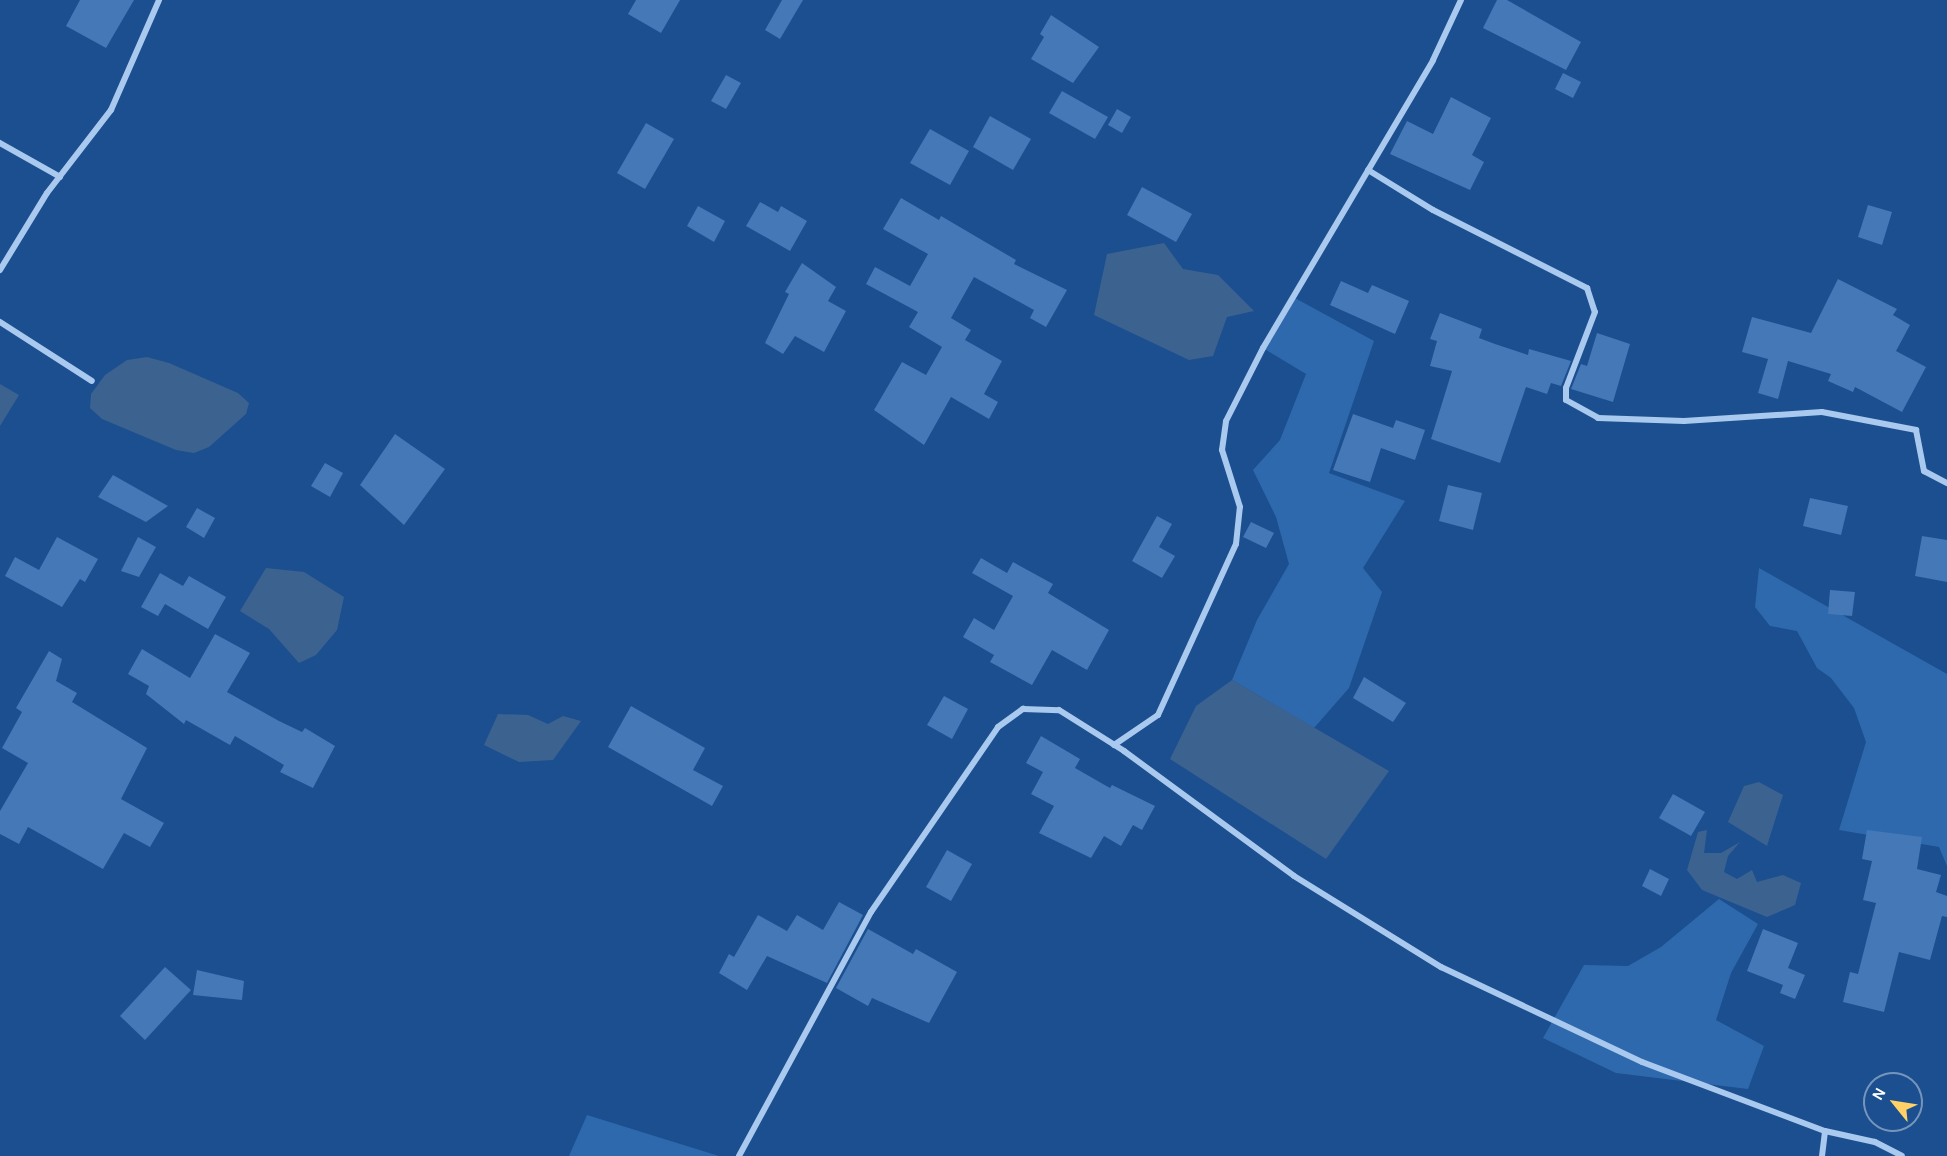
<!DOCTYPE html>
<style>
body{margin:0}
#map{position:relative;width:1947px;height:1156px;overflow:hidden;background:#1b4f8f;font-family:Karla,sans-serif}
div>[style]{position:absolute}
.green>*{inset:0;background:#2e69ad}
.water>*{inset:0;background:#3c6290}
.building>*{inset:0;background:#4478b7}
.street>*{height:6px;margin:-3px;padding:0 3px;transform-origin:3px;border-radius:3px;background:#a9c9ee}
span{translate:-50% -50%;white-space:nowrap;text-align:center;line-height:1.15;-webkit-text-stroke:4.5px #1b4f8f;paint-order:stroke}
.north{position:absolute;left:1863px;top:1072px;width:60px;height:60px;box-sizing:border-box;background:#1b4f8f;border:2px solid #7695bc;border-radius:50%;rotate:300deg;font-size:16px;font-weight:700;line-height:24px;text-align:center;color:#fff}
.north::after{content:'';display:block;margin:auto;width:21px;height:27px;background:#ffd166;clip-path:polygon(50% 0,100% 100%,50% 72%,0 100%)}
</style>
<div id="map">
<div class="green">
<div style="clip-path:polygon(1293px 297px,1374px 341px,1329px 473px,1405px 501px,1363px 568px,1382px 592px,1349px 688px,1314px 728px,1232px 680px,1257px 620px,1289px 564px,1276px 517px,1253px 470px,1280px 440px,1306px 374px,1263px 348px)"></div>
<div style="clip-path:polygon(1759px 568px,1947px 674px,1947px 866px,1939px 847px,1839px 830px,1866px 742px,1854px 708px,1831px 678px,1817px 668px,1797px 631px,1770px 626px,1755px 607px)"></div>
<div style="clip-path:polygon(1719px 899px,1758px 924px,1731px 973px,1716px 1020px,1764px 1046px,1748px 1089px,1616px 1073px,1543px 1038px,1584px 965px,1628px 966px,1661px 947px)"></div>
<div style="clip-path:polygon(587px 1115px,719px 1156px,569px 1156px)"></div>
</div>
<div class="water">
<div style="clip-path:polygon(1164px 243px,1183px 269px,1218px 275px,1254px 311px,1227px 317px,1213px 356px,1189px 360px,1094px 315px,1107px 254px)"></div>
<div style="clip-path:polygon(147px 357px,169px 363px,238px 393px,249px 403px,246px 414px,209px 447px,194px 453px,176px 450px,102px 419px,90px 408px,91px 394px,105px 375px,127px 360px)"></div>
<div style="clip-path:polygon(0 384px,19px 395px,0 426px)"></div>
<div style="clip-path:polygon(266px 568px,304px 572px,344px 597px,337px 630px,316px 655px,299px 663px,269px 629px,240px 611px)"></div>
<div style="clip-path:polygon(1232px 680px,1389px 771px,1326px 859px,1170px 759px,1196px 706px)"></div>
<div style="clip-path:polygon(498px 714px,528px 715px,548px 724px,563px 716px,581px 721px,553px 760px,519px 762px,484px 745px)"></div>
<div style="clip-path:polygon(1759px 782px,1783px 795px,1767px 846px,1728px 822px,1744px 786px)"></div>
<div style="clip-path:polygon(1707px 830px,1704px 853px,1721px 853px,1740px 842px,1728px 856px,1724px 872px,1737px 879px,1752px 870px,1757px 882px,1783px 875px,1801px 883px,1795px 905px,1767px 917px,1702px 890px,1687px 870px,1698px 832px)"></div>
</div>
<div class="building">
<div style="clip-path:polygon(80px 0,134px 0,106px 48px,66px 26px)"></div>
<div style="clip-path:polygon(636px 0,680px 0,661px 33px,628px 14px)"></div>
<div style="clip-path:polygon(782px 0,803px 0,780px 39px,765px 30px)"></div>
<div style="clip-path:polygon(1497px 0,1507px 0,1581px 42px,1566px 70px,1483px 28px)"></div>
<div style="clip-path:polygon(1051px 15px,1099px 47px,1073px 83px,1031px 59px,1044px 37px,1040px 34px)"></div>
<div style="clip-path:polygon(1563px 73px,1581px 82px,1573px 98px,1555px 89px)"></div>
<div style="clip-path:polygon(726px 75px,741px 83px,726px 109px,711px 101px)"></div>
<div style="clip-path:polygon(1062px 91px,1108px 117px,1095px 139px,1049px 113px)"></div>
<div style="clip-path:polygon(1451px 97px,1491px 118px,1472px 155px,1484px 162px,1470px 190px,1390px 154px,1407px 121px,1433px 134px)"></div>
<div style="clip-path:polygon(1117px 109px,1131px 117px,1122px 133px,1108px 125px)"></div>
<div style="clip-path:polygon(990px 116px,1031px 139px,1013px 170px,973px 147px)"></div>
<div style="clip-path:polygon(646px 123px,674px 139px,645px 189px,617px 173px)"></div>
<div style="clip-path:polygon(930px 129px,969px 151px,950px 185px,910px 163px)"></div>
<div style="clip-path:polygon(1142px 187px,1192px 214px,1176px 242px,1127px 215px)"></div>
<div style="clip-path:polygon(901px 198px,939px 220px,941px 216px,1016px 260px,1014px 264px,1067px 290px,1046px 327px,1030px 318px,1034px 310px,974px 277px,951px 318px,971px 330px,965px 340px,1002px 361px,984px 394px,998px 402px,989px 419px,951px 397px,924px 445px,874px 410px,902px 362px,926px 375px,942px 347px,909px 327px,918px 312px,866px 284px,875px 267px,910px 286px,928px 254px,883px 229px)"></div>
<div style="clip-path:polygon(760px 202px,778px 212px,781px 206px,807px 221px,790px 251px,746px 226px)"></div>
<div style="clip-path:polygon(1868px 205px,1892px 212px,1882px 245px,1858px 237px)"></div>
<div style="clip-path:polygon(698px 206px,725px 221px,714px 242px,687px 226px)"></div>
<div style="clip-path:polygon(802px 263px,836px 287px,828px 301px,846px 311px,824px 352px,795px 336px,783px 354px,765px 343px,789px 294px,785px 292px)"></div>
<div style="clip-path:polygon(1838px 279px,1897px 309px,1893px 315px,1910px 325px,1896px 351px,1926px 367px,1902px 412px,1855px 387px,1853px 392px,1828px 381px,1831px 374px,1788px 361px,1778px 399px,1758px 393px,1768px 359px,1742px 352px,1752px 317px,1811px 333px)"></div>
<div style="clip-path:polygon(1341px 281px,1368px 293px,1372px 285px,1409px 301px,1395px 334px,1330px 305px)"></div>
<div style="clip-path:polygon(1440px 313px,1482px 329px,1479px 338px,1495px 344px,1528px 355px,1529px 349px,1571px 361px,1561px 386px,1551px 383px,1547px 394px,1526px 387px,1500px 463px,1431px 439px,1452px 371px,1430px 366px,1437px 341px,1430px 339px)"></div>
<div style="clip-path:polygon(1597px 333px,1630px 344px,1613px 402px,1571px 389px,1581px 364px,1587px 366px)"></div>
<div style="clip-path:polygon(1353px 414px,1393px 428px,1396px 420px,1425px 430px,1415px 460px,1381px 448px,1370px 482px,1333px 470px)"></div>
<div style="clip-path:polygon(395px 434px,445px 469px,404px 525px,360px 485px)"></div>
<div style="clip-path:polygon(325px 463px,343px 473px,330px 497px,311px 486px)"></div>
<div style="clip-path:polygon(113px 475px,168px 506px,146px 522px,98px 497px)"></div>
<div style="clip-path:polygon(1448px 485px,1482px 493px,1473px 530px,1439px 521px)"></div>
<div style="clip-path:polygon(1810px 498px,1848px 506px,1841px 535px,1803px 526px)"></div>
<div style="clip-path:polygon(197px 508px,215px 518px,204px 538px,186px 527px)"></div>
<div style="clip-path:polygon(1157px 516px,1172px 524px,1159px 547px,1175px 556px,1162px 578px,1132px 561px)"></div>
<div style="clip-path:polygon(1251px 522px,1274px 533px,1266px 548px,1243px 537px)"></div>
<div style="clip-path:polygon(1922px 536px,1947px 540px,1947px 582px,1915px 576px)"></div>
<div style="clip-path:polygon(57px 537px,98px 559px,85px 582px,80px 579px,62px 607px,5px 576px,15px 557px,39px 570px)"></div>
<div style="clip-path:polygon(138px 537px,156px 547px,139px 577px,121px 571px)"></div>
<div style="clip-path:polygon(981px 558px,1007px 573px,1013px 562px,1053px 584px,1048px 593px,1109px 630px,1087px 670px,1052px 650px,1032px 685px,990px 662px,994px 655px,963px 637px,974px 618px,994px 630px,1013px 596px,972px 573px)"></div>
<div style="clip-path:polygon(160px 573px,183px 586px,189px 576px,226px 597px,208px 629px,165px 604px,158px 616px,141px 607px)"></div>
<div style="clip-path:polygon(1830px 590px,1855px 592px,1852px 616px,1828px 614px)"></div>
<div style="clip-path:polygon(215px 634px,250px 653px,227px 692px,279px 721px,302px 732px,305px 728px,335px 746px,313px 788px,280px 772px,284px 765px,235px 736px,230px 745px,186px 720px,184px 724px,146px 694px,149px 686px,128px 674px,142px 649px,190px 678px)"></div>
<div style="clip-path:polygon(49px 651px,62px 659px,56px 681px,77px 693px,72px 702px,147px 748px,121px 799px,164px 823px,150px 847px,124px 833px,103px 869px,28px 827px,19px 844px,0 834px,0 811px,28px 763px,2px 748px,22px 712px,16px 708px)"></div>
<div style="clip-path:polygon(1364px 677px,1406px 703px,1393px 722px,1353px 698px)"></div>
<div style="clip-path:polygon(944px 696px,968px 709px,952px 739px,927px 725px)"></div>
<div style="clip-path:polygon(631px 706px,705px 748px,693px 770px,723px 786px,712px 806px,608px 747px)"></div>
<div style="clip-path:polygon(1041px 736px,1080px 759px,1075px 768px,1110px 788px,1112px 785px,1155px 806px,1142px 830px,1133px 825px,1121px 846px,1104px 836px,1091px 858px,1039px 833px,1054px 806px,1031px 794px,1043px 772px,1026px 763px)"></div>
<div style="clip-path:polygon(1673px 794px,1705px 812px,1691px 836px,1659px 818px)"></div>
<div style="clip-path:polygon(1867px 830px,1922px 837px,1917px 869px,1941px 875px,1936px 892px,1947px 896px,1947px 917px,1942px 916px,1930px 960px,1899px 952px,1884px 1012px,1843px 1002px,1850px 972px,1858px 974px,1876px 903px,1863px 900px,1872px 861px,1862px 859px)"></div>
<div style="clip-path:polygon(947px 850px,972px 864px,951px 901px,926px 887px)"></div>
<div style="clip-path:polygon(1650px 869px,1669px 879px,1661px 896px,1642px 886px)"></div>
<div style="clip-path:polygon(839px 902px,863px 915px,827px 983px,767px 956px,747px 990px,719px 973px,729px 954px,734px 957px,758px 915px,787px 931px,797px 915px,823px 930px)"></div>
<div style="clip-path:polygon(868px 929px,913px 954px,916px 949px,957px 972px,929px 1023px,872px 998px,868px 1006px,836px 988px)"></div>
<div style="clip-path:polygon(1763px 929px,1798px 943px,1788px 968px,1805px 975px,1795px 999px,1780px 993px,1783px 985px,1747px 971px)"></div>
<div style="clip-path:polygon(165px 967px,191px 990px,145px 1040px,120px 1016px)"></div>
<div style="clip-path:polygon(197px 970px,244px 981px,242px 1000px,193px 995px)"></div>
</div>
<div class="street">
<div style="left:0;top:143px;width:69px;rotate:29.5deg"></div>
<div style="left:1368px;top:170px;width:76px;rotate:31.6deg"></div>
<div style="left:1433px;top:210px;width:173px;rotate:26.9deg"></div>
<div style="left:1587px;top:288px;width:25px;rotate:72deg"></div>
<div style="left:1595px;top:312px;width:81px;rotate:110.9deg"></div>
<div style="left:1566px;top:388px;width:12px;rotate:90deg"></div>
<div style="left:1566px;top:400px;width:37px;rotate:29deg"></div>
<div style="left:1598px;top:418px;width:86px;rotate:2deg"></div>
<div style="left:1684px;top:421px;width:138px;rotate:-3.7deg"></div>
<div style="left:1822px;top:412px;width:96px;rotate:10.8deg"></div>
<div style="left:1916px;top:430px;width:42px;rotate:79deg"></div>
<div style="left:1924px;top:471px;width:26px;rotate:28deg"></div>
<div style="left:0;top:270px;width:90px;rotate:-58.6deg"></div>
<div style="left:47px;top:193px;width:105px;rotate:-52.4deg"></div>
<div style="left:111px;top:110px;width:120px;rotate:-66.4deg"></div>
<div style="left:0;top:322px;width:109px;rotate:32.7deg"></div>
<div style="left:1114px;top:745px;width:53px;rotate:-34.3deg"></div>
<div style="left:1158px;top:715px;width:188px;rotate:-65.5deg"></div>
<div style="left:1236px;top:544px;width:37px;rotate:-84deg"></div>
<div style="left:1240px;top:507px;width:60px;rotate:-107.5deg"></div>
<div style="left:1222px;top:450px;width:29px;rotate:-82deg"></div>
<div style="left:1226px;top:421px;width:82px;rotate:-63.1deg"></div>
<div style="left:1263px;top:348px;width:334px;rotate:-59.4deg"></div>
<div style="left:1433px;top:60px;width:66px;rotate:-65deg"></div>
<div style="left:739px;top:1156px;width:277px;rotate:-61.6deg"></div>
<div style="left:871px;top:912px;width:224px;rotate:-55.5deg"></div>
<div style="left:998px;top:727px;width:31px;rotate:-36deg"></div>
<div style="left:1023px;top:709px;width:36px;rotate:2deg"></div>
<div style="left:1059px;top:710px;width:77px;rotate:32.2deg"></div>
<div style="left:1124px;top:751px;width:211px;rotate:36.3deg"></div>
<div style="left:1294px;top:876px;width:173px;rotate:31.8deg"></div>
<div style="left:1441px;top:967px;width:222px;rotate:25.3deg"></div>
<div style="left:1642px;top:1062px;width:196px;rotate:20.7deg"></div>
<div style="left:1825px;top:1131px;width:51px;rotate:12.4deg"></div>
<div style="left:1875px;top:1142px;width:30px;rotate:27deg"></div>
<div style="left:1822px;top:1156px;width:25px;rotate:-83deg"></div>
</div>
<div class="north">N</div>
</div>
